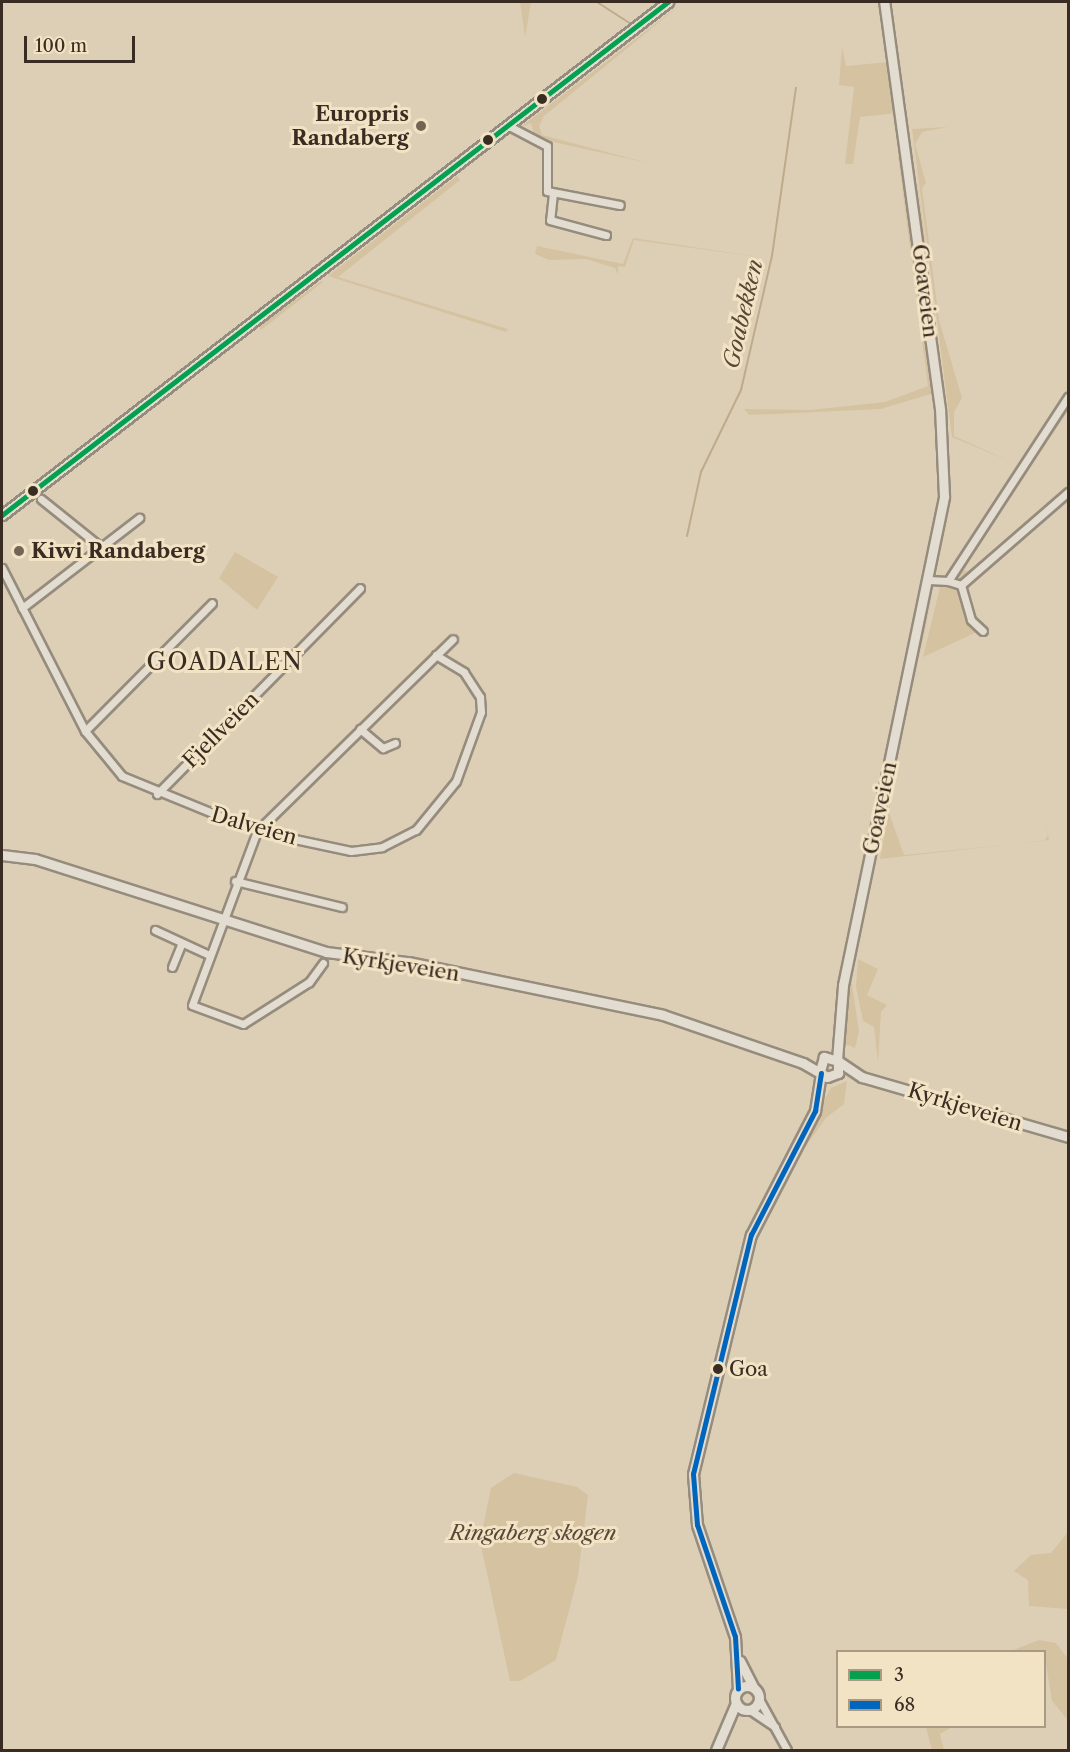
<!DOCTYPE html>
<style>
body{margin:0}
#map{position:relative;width:1070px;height:1752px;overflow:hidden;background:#ddcfb6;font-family:"Libre Caslon Text",serif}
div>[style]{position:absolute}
.green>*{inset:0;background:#d5c2a1}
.stream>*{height:2px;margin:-1px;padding:0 1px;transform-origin:1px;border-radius:1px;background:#beab8b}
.roads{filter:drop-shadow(2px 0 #968c7d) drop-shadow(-2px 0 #968c7d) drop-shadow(0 2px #968c7d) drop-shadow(0 -2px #968c7d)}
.street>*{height:7px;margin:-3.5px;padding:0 3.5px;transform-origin:3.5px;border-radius:3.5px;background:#e3dcd0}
.secondary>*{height:9px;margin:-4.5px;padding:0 4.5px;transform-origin:4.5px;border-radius:4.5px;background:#e3dcd0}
.secondary>.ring{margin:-4.5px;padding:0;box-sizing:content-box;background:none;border:9px solid #e3dcd0;border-radius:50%}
.bus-1>*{height:4.5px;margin:-2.25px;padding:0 2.25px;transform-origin:2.25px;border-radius:2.25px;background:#03a04f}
.bus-2>*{height:4.5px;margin:-2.25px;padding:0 2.25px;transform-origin:2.25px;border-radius:2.25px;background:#0065bd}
.dots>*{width:16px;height:16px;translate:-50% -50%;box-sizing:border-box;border:3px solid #f3e3c5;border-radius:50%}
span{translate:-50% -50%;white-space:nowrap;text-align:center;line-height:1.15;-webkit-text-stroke:6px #f3e3c5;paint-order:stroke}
.bus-label{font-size:20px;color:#392c23}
.left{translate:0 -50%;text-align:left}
.poi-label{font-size:21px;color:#392c23;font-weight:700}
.right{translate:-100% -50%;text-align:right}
.street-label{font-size:21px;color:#392c23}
.park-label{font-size:21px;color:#574839;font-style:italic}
.water-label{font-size:22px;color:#574838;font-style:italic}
.quarter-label{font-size:24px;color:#392c23;letter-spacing:1.5px}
.frame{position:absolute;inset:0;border:3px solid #392c23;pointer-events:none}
.legend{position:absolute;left:836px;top:1650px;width:210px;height:78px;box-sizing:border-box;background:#f3e3c5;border:2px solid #a99a84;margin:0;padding:8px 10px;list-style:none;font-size:18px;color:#392c23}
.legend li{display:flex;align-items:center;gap:12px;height:30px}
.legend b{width:30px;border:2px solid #a99a84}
.scale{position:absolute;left:24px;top:36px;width:111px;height:27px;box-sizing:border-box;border:3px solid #392c23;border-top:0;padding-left:8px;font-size:18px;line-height:21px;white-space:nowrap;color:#392c23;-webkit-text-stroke:4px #f3e3c5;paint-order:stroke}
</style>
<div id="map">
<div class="green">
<div style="clip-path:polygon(520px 2px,531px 2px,525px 38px,525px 37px)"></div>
<div style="clip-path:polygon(674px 2px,679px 2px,547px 103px,556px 92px)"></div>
<div style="clip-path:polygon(684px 2px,544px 116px,539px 126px,542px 135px,648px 163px,535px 138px,531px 123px,518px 129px)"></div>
<div style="clip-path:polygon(842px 47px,846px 66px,889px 62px,897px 113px,860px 117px,853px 164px,845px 164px,854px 87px,839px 85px)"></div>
<div style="clip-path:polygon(948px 127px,922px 132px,915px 144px,926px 183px,922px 188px,939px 320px,962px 398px,954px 412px,954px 436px,1014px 463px,952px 437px,912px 129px)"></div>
<div style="clip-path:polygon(903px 155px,934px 393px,881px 409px,749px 415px,744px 409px,810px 410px,885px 402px,928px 386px,898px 156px)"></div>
<div style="clip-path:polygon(438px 172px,438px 175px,224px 337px,309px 271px)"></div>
<div style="clip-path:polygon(452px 174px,325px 274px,323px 272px)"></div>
<div style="clip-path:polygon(457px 176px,460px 180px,338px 277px,508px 329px,506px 332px,328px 276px)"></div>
<div style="clip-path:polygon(917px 182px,918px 185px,946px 407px,944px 407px)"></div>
<div style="clip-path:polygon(633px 238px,766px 258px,634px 240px,625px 267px,618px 266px,618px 275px,615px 268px,586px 259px,549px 260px,535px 254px,537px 246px,623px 264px)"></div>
<div style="clip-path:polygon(321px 281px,323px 282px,261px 330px,259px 326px)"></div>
<div style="clip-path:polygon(1068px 397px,1068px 411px,962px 569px,969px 572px,1068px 485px,1068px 492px,969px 578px,956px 580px,953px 579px)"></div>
<div style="clip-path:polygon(235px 552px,278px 577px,257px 610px,219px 578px)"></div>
<div style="clip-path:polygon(940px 587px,958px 587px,981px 630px,923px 657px)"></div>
<div style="clip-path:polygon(933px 593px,912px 690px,897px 755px,895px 753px)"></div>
<div style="clip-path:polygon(1017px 651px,1049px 840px,880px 859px,894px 781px,889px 813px,904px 855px,1044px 841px,1048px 835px)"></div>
<div style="clip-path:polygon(891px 772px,876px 860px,862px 919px,861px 917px)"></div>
<div style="clip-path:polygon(858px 959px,878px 969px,867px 995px,887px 1005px,881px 1012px,878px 1063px,874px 1027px,863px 1021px,856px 987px)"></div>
<div style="clip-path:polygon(850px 972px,859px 1031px,855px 1048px,845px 1044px,842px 1031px)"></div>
<div style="clip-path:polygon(847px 1081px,844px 1104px,826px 1118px,774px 1191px,831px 1088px)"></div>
<div style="clip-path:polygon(514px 1473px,577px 1487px,588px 1495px,578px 1576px,556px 1660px,520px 1681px,510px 1681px,480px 1541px,491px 1488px)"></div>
<div style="clip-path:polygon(1068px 1532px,1068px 1609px,1029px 1606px,1028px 1580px,1014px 1571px,1031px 1555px,1051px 1553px)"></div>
<div style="clip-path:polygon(1039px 1640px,1056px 1643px,1068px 1659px,1068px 1720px,1052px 1701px,1044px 1652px,1011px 1651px)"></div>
<div style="clip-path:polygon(926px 1727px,952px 1727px,940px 1734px,944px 1750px,932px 1750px)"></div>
</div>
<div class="stream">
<div style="left:597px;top:2px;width:40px;rotate:32.9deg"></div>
<div style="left:687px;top:536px;width:66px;rotate:-77.7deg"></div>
<div style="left:701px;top:472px;width:91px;rotate:-64deg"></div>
<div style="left:741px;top:390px;width:138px;rotate:-77deg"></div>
<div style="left:772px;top:256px;width:170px;rotate:-81.9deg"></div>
</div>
<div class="roads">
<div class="street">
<div style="left:507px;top:125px;width:45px;rotate:27.7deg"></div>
<div style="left:547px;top:146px;width:45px;rotate:90deg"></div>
<div style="left:547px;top:191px;width:74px;rotate:10.9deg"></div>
<div style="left:553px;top:193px;width:27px;rotate:96deg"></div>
<div style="left:550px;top:220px;width:58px;rotate:15deg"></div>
<div style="left:41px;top:499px;width:77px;rotate:38.7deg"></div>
<div style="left:2px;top:568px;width:183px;rotate:63deg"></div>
<div style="left:85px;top:731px;width:58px;rotate:50.6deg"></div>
<div style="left:122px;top:776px;width:146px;rotate:22.2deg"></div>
<div style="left:257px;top:831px;width:96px;rotate:12deg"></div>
<div style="left:351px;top:851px;width:31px;rotate:-7deg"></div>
<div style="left:382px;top:847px;width:38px;rotate:-27deg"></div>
<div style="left:416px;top:830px;width:63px;rotate:-50.8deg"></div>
<div style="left:456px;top:781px;width:73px;rotate:-70.1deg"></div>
<div style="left:481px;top:712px;width:15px;rotate:-94deg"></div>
<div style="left:480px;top:697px;width:30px;rotate:-123deg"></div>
<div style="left:464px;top:672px;width:33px;rotate:-149deg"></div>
<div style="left:929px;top:580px;width:19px;rotate:3deg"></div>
<div style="left:948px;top:581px;width:220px;rotate:-56.9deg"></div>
<div style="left:948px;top:581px;width:14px;rotate:17deg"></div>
<div style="left:961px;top:585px;width:142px;rotate:-41deg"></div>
<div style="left:961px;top:585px;width:36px;rotate:74deg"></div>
<div style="left:971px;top:620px;width:16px;rotate:43deg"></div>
<div style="left:22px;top:608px;width:148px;rotate:-37.6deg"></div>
<div style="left:360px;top:729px;width:30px;rotate:40deg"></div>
<div style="left:383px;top:748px;width:13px;rotate:-23deg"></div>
<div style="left:85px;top:731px;width:180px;rotate:-45.2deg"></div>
<div style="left:157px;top:794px;width:289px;rotate:-45.4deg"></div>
<div style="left:235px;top:881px;width:110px;rotate:13.7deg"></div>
<div style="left:155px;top:930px;width:60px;rotate:24.8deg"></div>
<div style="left:323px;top:963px;width:24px;rotate:126deg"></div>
<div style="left:309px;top:982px;width:78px;rotate:147.5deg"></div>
<div style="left:243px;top:1024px;width:54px;rotate:-159.6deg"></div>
<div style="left:192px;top:1005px;width:186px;rotate:-69.5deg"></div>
<div style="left:257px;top:831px;width:274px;rotate:-44.4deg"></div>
<div style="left:172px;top:967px;width:24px;rotate:-68deg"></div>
<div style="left:759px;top:1699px;width:58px;rotate:61.2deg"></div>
<div style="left:750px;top:1710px;width:30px;rotate:34deg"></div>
</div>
<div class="secondary">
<div style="left:2px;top:515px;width:841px;rotate:-37.61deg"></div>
<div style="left:2px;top:855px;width:33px;rotate:7deg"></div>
<div style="left:35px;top:859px;width:305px;rotate:17.7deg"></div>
<div style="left:326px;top:952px;width:83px;rotate:7deg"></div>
<div style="left:408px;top:962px;width:260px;rotate:11.7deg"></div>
<div style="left:663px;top:1015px;width:148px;rotate:18.9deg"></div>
<div style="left:803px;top:1063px;width:28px;rotate:30deg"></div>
<div style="left:827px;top:1077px;width:12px;rotate:-20deg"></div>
<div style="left:838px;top:1073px;width:12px;rotate:-90deg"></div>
<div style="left:838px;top:1061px;width:15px;rotate:-164deg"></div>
<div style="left:824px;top:1057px;width:15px;rotate:106deg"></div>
<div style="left:837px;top:1060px;width:75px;rotate:-85.4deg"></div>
<div style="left:843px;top:985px;width:499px;rotate:-78.3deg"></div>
<div style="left:944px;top:496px;width:87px;rotate:-92.6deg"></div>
<div style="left:940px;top:409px;width:411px;rotate:-97.8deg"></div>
<div style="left:838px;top:1061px;width:29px;rotate:34deg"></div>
<div style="left:862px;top:1077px;width:215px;rotate:16.2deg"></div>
<div style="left:740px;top:1661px;width:30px;rotate:63deg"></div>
<div class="ring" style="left:735px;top:1686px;width:15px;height:15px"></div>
<div style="left:738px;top:1689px;width:52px;rotate:-93.3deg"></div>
<div style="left:735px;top:1637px;width:118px;rotate:-108.7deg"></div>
<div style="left:697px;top:1525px;width:51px;rotate:-94.5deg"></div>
<div style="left:693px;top:1474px;width:246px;rotate:-76.4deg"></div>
<div style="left:751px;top:1235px;width:140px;rotate:-62.7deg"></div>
<div style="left:815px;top:1111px;width:38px;rotate:-81deg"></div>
<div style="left:716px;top:1750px;width:51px;rotate:-66.9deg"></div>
</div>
</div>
<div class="bus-1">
<div style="left:2px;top:515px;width:841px;rotate:-37.61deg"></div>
</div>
<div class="bus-2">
<div style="left:738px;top:1689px;width:52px;rotate:-93.3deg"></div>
<div style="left:735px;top:1637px;width:118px;rotate:-108.7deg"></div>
<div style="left:697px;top:1525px;width:51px;rotate:-94.5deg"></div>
<div style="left:693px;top:1474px;width:246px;rotate:-76.4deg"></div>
<div style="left:751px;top:1235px;width:140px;rotate:-62.7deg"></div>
<div style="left:815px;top:1111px;width:38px;rotate:-81deg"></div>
</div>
<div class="dots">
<div style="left:542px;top:99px;background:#392c23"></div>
<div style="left:421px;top:126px;background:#726556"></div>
<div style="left:488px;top:140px;background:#392c23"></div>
<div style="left:33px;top:491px;background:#392c23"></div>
<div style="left:19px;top:551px;background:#726556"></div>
<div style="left:718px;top:1369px;background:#392c23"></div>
</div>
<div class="bus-label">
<span class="left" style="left:729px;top:1369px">Goa</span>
</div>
<div class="poi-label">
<span class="right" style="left:409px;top:126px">Europris<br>Randaberg</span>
<span class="left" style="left:31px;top:551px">Kiwi Randaberg</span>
</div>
<div class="street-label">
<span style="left:925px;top:291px;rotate:83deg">Goaveien</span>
<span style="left:221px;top:730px;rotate:-45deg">Fjellveien</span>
<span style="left:880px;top:808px;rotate:-78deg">Goaveien</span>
<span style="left:254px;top:826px;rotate:16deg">Dalveien</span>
<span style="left:401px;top:965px;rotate:9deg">Kyrkjeveien</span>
<span style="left:965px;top:1107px;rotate:17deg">Kyrkjeveien</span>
</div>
<div class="park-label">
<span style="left:533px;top:1533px">Ringaberg skogen</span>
</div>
<div class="water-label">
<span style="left:743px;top:314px;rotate:-77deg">Goabekken</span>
</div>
<div class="quarter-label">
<span style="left:225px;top:662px">GOADALEN</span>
</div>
<div class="frame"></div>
<ul class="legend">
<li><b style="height:8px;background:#03a04f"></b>3</li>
<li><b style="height:8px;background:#0065bd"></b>68</li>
</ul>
<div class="scale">100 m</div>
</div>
